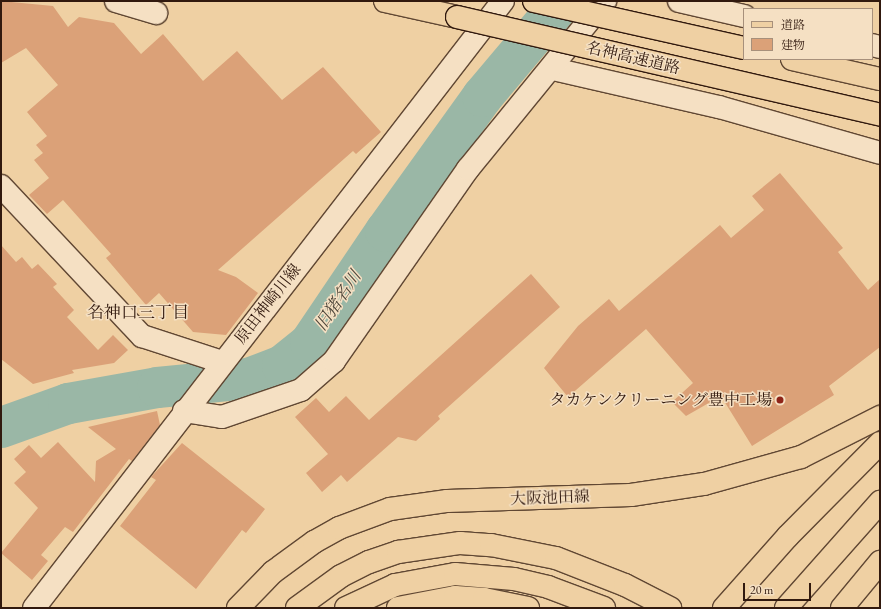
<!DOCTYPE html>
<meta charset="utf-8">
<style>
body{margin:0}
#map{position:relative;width:881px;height:609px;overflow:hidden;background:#efd0a3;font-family:"EB Garamond","Noto Serif JP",serif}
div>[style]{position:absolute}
.river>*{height:41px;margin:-20.5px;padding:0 20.5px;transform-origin:20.5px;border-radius:20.5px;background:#9ab7a6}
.building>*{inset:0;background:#dba178}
.roads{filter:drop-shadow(1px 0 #604733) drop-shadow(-1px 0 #604733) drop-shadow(0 1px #604733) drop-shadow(0 -1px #604733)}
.minor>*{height:22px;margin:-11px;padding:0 11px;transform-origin:11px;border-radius:11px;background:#f5e0c3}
.major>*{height:22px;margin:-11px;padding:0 11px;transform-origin:11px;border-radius:11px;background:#efd0a3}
.highway>*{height:22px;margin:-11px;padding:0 11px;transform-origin:11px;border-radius:11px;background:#efd0a3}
.bridges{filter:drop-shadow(1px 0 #31190e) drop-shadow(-1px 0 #31190e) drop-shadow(0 1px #31190e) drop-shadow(0 -1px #31190e)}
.highway-bridge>*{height:22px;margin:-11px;padding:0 11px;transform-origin:11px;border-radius:11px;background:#efd0a3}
.dots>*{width:11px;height:11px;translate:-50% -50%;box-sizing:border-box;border:2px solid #f5e0c3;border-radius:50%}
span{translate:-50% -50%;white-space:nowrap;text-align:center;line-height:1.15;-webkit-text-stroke:3px #f5e0c3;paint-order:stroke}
.street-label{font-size:16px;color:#31190e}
.poi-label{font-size:16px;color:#31190e}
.right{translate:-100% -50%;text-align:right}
.water-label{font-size:17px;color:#50483c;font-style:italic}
.neighbourhood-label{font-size:17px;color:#31190e}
.frame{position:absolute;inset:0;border:2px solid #31190e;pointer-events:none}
.legend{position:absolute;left:743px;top:8px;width:130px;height:52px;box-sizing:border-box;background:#f5e0c3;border:1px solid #a7907b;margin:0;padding:5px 7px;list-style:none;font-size:12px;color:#31190e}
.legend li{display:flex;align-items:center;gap:8px;height:20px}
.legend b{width:20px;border:1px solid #a7907b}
.scale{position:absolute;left:743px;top:583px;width:68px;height:18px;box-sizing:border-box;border:2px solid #31190e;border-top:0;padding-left:5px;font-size:12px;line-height:14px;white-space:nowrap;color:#31190e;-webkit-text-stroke:3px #f5e0c3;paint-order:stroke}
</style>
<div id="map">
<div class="river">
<div style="left:1px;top:427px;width:71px;rotate:-19.7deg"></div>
<div style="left:68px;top:403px;width:90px;rotate:-10.2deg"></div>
<div style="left:157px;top:387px;width:91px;rotate:-5.6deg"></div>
<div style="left:248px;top:378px;width:36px;rotate:-21deg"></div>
<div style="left:282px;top:365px;width:36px;rotate:-39deg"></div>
<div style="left:310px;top:342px;width:134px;rotate:-56deg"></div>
<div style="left:385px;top:231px;width:166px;rotate:-54.3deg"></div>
<div style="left:482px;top:96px;width:124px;rotate:-49.9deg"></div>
</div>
<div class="building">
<div style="clip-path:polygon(1px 1px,53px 6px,68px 27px,79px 17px,114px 23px,141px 54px,163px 34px,203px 81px,237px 51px,282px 100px,323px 67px,381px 132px,356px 154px,353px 151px,218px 270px,236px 277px,258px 293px,226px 335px,193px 332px,159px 293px,146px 305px,106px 258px,111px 254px,63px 200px,47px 214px,29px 195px,49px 178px,34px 160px,43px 153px,36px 145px,47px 136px,27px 112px,58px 85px,26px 48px,1px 63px)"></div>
<div style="clip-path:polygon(780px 173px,843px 248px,838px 252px,868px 290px,880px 279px,880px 347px,829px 386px,834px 395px,752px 446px,721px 396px,686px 416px,672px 402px,693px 383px,646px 329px,568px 397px,544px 368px,578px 326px,609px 299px,619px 311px,720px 225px,731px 238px,764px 210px,752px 196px)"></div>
<div style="clip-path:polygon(1px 245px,16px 262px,22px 257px,32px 269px,38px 264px,57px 284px,53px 287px,74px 310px,67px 317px,98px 350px,113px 335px,128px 350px,114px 363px,72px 370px,74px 373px,33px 384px,1px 359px)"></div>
<div style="clip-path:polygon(531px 274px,560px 307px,438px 416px,440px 419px,416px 441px,398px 437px,347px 482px,341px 475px,322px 492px,306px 473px,328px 454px,295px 417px,316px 398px,329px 412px,346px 396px,369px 420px)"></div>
<div style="clip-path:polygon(157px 411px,160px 425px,132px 461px,129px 459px,73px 532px,65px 527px,41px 555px,48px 561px,32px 580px,1px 553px,38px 508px,14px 483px,26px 472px,14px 459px,29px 445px,41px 458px,58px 442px,95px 482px,96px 461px,116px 449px,88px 427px)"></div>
<div style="clip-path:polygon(182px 443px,265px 509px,246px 533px,242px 530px,196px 589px,120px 526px,156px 480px,151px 477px)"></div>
</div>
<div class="roads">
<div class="minor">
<div style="left:116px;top:1px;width:42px;rotate:16.7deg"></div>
<div style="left:679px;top:1px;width:67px;rotate:13deg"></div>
<div style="left:872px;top:45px;width:8px;rotate:14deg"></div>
<div style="left:553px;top:69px;width:170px;rotate:12.9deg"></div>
<div style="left:719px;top:107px;width:167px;rotate:15.9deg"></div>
<div style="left:1px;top:186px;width:206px;rotate:46.8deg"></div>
<div style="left:142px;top:336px;width:84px;rotate:18deg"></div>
<div style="left:184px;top:411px;width:38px;rotate:9deg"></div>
<div style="left:222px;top:417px;width:83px;rotate:-18.9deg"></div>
<div style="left:301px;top:390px;width:44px;rotate:-41.3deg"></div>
<div style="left:334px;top:361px;width:234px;rotate:-55.1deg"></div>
<div style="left:468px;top:169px;width:217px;rotate:-50.8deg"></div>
<div style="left:34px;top:608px;width:767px;rotate:-52.31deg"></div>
</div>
<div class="major">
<div style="left:238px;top:608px;width:50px;rotate:-45.8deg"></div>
<div style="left:273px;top:572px;width:51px;rotate:-36.2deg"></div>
<div style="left:314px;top:542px;width:29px;rotate:-29deg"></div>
<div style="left:339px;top:528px;width:54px;rotate:-20.4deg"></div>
<div style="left:390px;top:509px;width:58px;rotate:-8deg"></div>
<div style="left:447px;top:501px;width:184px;rotate:-1.9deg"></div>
<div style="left:631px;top:495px;width:74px;rotate:-8.6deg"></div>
<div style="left:704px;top:484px;width:101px;rotate:-15.6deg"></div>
<div style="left:801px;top:457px;width:89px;rotate:-26.9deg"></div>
</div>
<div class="highway">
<div style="left:385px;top:1px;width:74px;rotate:12.5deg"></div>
<div style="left:792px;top:59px;width:90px;rotate:12.8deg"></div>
<div style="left:297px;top:608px;width:54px;rotate:-36deg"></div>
<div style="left:341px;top:576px;width:31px;rotate:-27deg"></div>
<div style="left:369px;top:562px;width:31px;rotate:-19deg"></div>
<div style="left:398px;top:552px;width:63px;rotate:-8.3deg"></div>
<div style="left:460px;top:543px;width:31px;rotate:4deg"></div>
<div style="left:491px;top:545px;width:66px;rotate:11.3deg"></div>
<div style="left:556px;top:558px;width:74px;rotate:21.4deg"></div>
<div style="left:625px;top:585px;width:51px;rotate:27.1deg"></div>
<div style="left:346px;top:608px;width:54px;rotate:-25.1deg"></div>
<div style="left:395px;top:585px;width:61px;rotate:-10.4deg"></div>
<div style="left:455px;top:574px;width:59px;rotate:4.8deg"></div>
<div style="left:514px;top:579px;width:35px;rotate:13deg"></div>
<div style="left:548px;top:587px;width:60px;rotate:20.6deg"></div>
<div style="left:398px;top:608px;width:58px;rotate:-10.9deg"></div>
<div style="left:455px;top:597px;width:29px;rotate:4deg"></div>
<div style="left:484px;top:599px;width:45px;rotate:11.6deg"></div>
<div style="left:724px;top:608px;width:96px;rotate:-48.4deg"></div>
<div style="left:788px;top:536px;width:131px;rotate:-45.3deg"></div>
<div style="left:786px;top:608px;width:142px;rotate:-48.4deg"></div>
<div style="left:842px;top:608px;width:60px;rotate:-50.4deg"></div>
</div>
</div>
<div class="bridges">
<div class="highway-bridge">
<div style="left:534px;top:1px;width:215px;rotate:12.6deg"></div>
<div style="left:457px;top:17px;width:434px;rotate:13deg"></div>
</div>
</div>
<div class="dots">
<div style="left:780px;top:400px;background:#8f2418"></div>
</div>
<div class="street-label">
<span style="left:633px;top:58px;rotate:13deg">名神高速道路</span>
<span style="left:268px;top:304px;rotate:-52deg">原田神崎川線</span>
<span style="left:550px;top:498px;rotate:-2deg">大阪池田線</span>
</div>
<div class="poi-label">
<span class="right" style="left:772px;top:400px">タカケンクリーニング豊中工場</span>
</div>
<div class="water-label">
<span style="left:338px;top:301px;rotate:-56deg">旧猪名川</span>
</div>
<div class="neighbourhood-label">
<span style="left:138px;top:313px">名神口三丁目</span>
</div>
<div class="frame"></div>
<ul class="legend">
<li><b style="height:5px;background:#efd0a3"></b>道路</li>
<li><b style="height:11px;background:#dba178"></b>建物</li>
</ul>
<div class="scale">20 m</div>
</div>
